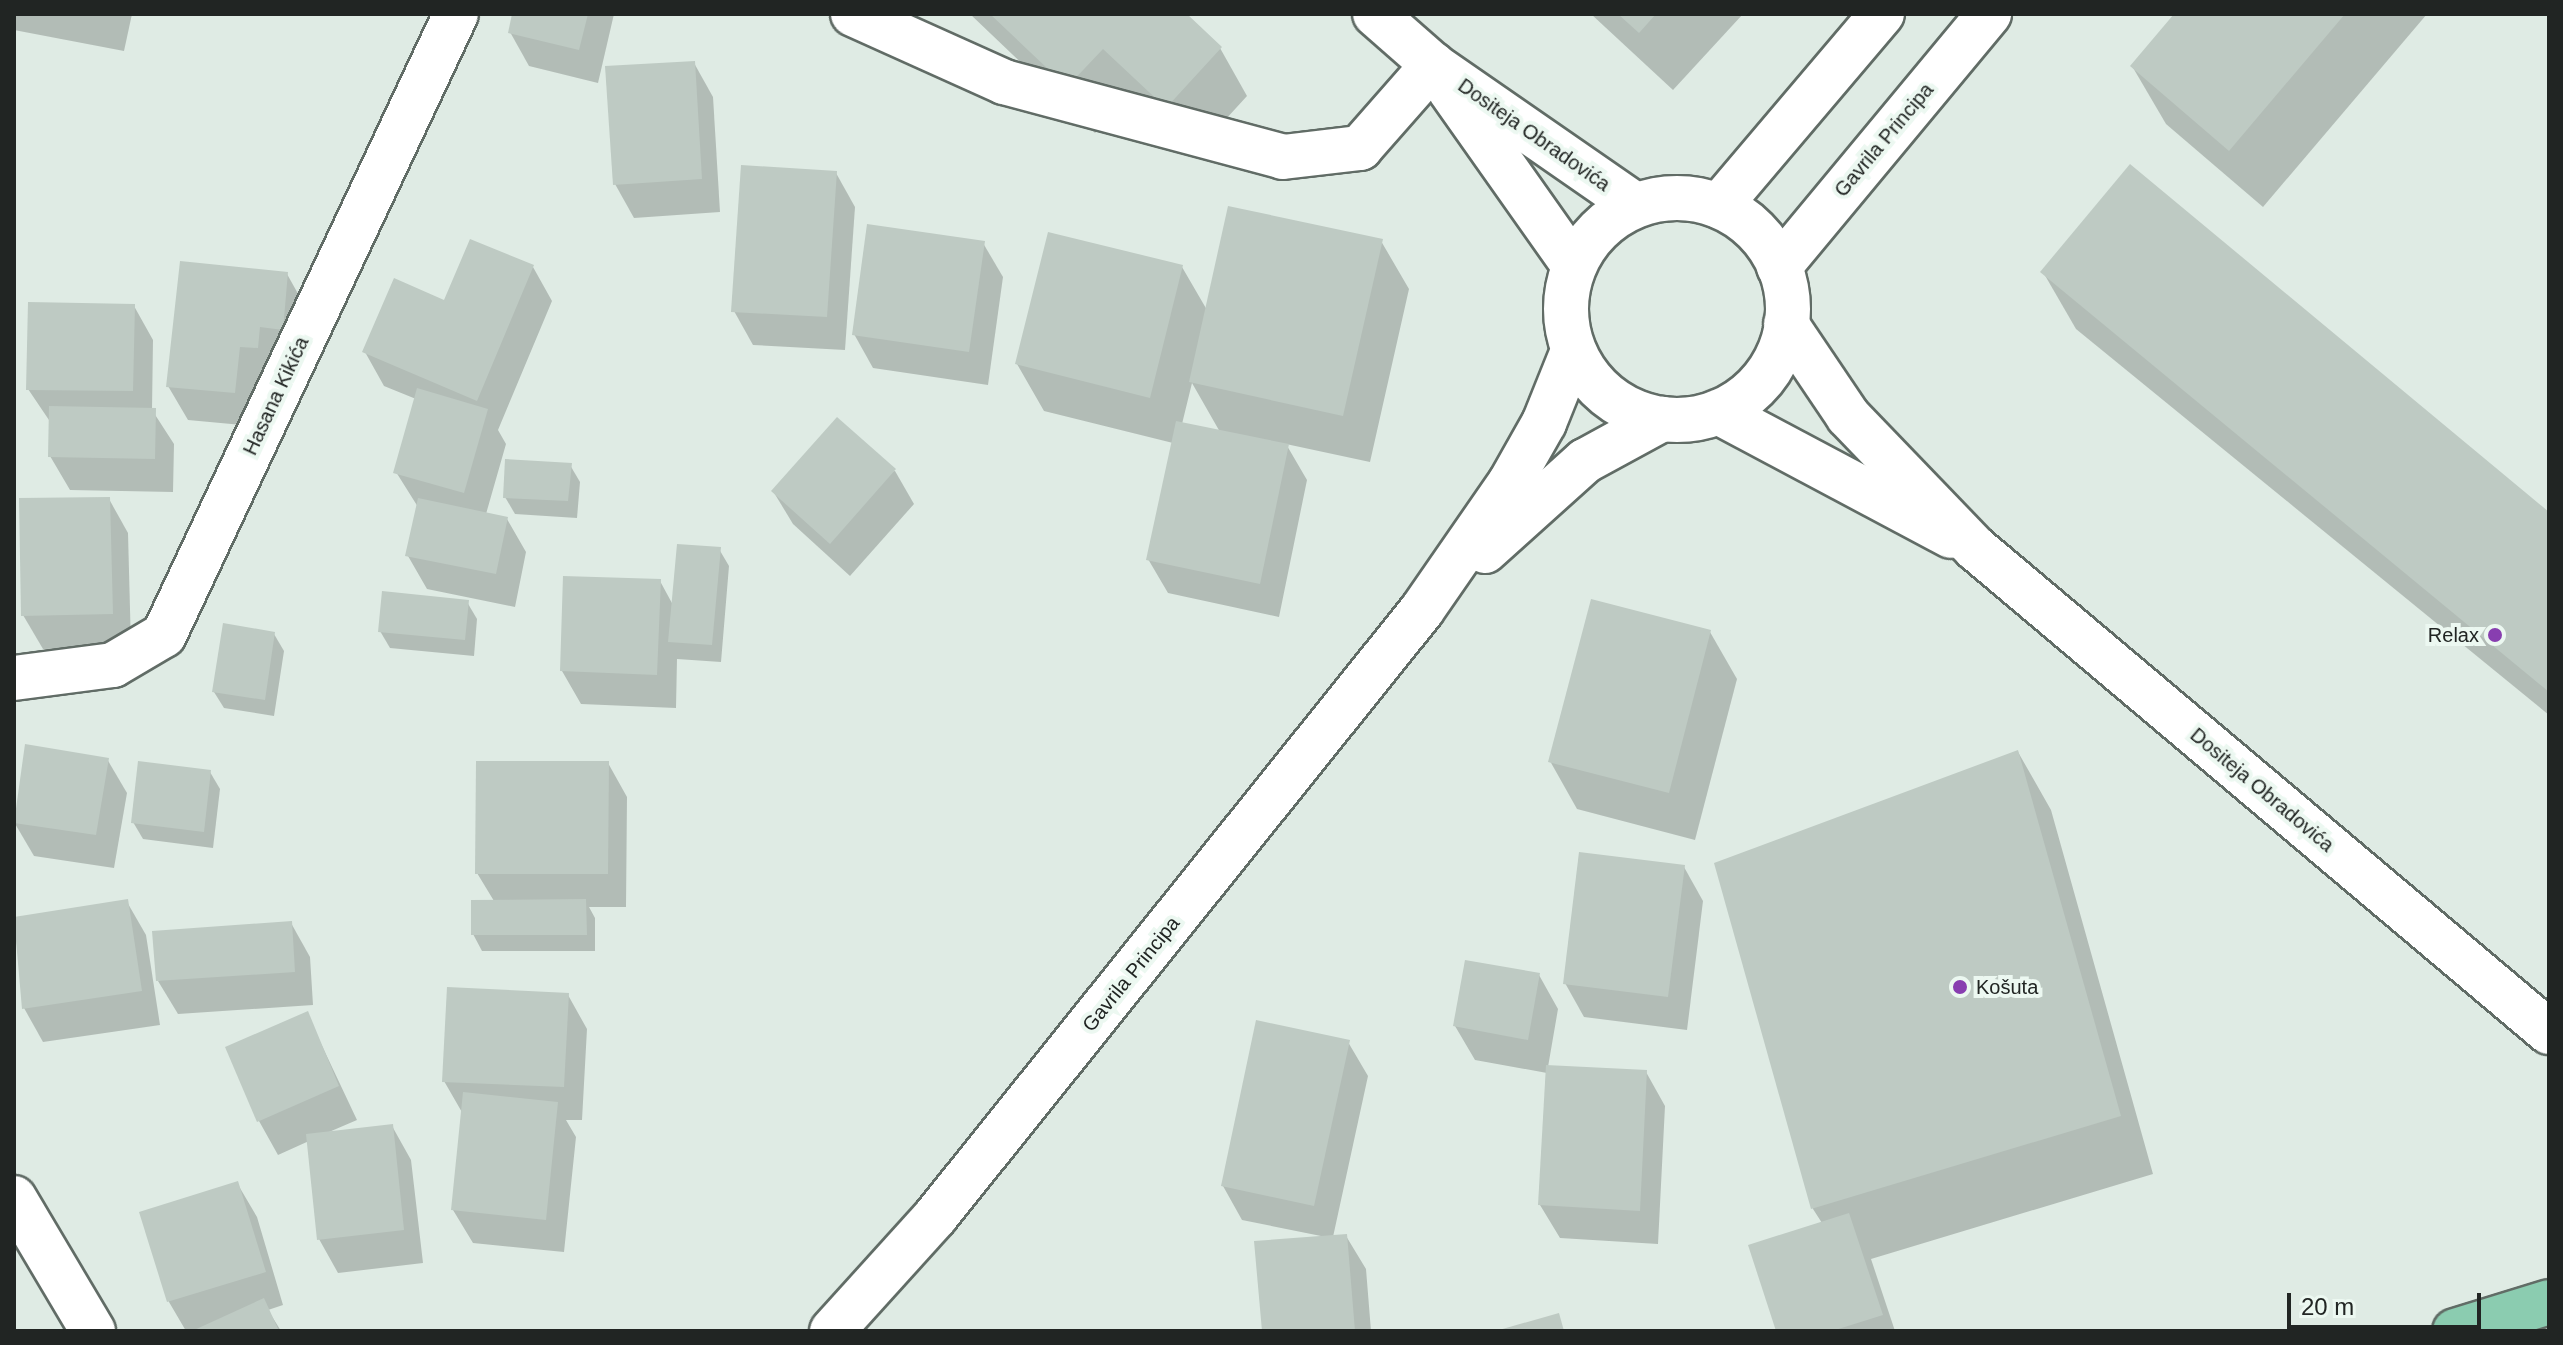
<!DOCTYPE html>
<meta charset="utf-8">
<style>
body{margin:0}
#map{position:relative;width:2563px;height:1345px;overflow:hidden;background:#dfebe4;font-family:Arial,sans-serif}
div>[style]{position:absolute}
.shadow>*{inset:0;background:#0003}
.building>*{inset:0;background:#becac3}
.roads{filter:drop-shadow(2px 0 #616c66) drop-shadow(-2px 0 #616c66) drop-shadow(0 2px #616c66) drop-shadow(0 -2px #616c66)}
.minor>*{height:44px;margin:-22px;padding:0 22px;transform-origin:22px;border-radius:22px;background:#fff}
.minor>.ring{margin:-22px;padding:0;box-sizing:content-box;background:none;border:44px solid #fff;border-radius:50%}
.major>*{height:44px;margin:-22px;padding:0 22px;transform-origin:22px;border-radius:22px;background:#8bccb0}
.dots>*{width:22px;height:22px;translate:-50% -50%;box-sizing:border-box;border:4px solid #ecf8f1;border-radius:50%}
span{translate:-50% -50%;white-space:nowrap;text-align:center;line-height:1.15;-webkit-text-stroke:8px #ecf8f1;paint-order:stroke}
.street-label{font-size:20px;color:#212523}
.poi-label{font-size:20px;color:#212523}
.right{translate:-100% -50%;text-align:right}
.left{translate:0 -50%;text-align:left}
.frame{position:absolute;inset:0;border:16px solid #212523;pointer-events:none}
.scale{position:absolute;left:2287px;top:1293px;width:194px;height:36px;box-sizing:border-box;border:4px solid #212523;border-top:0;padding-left:10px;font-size:24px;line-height:28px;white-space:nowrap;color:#212523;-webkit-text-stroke:6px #ecf8f1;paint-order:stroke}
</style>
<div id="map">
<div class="shadow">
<div style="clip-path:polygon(14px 14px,132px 14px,124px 51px,14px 30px)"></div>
<div style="clip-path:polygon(514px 14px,614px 14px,598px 83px,529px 66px,510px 32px)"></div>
<div style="clip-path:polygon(970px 14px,1185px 14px,1220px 48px,1247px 96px,1194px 154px,1131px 95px,1095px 133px)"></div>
<div style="clip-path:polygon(1591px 14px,1743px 14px,1673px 90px)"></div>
<div style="clip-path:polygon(2176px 14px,2427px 14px,2263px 207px,2166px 124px,2132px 66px)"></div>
<div style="clip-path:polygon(694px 63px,713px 97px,720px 212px,634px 218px,615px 184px)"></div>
<div style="clip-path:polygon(836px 173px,855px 207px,845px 350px,753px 345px,734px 311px)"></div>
<div style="clip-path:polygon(evenodd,1381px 241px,1409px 289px,1370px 462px,1286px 444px,1307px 480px,1279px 617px,1168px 593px,1148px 559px,1173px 443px,1044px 411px,1017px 364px,1182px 267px,1207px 310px,1381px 241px,1192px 383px,1220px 432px,1182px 424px,1192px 383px)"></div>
<div style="clip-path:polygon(983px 243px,1003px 277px,988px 385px,873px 368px,854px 334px)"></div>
<div style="clip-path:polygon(533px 267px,552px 301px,498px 430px,506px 444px,486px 514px,507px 519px,526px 552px,515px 607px,427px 589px,408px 556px,418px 507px,396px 472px,416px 399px,384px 386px,365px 352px,445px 302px)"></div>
<div style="clip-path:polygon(2043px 272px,2549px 514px,2549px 715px,2076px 329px)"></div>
<div style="clip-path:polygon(287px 274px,306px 308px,276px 381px,258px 380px,253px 426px,188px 420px,168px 386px)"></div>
<div style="clip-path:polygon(134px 306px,153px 340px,152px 410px,174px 444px,173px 492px,70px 490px,50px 456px,51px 423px,28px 389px)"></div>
<div style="clip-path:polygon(570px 465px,580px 482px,577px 518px,515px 514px,505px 497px)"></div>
<div style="clip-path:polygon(895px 471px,914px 504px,850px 576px,793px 524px,773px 491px)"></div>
<div style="clip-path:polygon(109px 499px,128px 533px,131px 647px,43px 649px,23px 615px)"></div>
<div style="clip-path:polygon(719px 549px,729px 566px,721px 662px,677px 659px,676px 708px,581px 704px,562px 671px,660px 581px,673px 605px)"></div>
<div style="clip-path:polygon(467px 602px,477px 619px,474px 656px,390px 648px,380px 631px)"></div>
<div style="clip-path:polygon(1710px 632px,1737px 679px,1695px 840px,1577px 809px,1550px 761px)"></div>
<div style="clip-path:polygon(274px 634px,284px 651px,274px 716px,224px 708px,214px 692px)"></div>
<div style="clip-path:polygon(2018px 752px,2051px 810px,2153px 1174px,1871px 1259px,1895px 1331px,1778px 1331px,1822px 1223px,1813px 1209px,1716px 864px)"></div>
<div style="clip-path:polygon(107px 759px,127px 793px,114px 868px,34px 856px,14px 822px)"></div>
<div style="clip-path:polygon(608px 763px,627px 797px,626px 907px,589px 907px,595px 918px,595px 951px,482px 951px,473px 934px,494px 901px,477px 873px)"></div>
<div style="clip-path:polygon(210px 772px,220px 789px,213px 848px,143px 839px,133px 822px)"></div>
<div style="clip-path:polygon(1684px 867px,1703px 901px,1687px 1030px,1584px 1017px,1565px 983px)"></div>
<div style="clip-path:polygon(127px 902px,146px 935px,160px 1025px,43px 1042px,24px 1008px,14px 919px)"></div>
<div style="clip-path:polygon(291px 923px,310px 957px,313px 1005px,178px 1014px,158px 981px)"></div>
<div style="clip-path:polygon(1539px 975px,1558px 1009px,1548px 1067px,1646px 1072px,1665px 1106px,1658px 1244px,1560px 1238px,1540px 1205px,1547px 1073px,1475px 1060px,1455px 1026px)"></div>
<div style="clip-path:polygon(568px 995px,587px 1029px,582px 1120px,566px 1120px,576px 1137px,564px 1252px,473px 1243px,453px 1210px,463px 1114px,444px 1081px)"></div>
<div style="clip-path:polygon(307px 1014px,357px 1120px,329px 1132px,392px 1126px,411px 1160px,423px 1263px,338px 1273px,319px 1239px,309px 1141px,278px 1155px,259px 1121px,227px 1048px)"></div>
<div style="clip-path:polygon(1348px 1042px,1368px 1076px,1333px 1237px,1346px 1236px,1366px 1269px,1371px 1331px,1264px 1331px,1321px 1236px,1242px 1220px,1223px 1186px)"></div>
<div style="clip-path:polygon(237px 1183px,257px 1217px,283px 1305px,268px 1310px,281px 1331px,186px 1331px,169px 1302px,142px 1213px)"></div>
</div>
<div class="building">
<div style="clip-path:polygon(512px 14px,588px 14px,579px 50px,508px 33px)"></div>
<div style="clip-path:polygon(990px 14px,1187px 14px,1222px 47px,1166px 108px,1103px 49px,1067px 87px)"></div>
<div style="clip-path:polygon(1618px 14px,1656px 14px,1639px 33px)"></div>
<div style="clip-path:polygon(2174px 14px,2345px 14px,2229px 151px,2130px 66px)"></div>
<div style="clip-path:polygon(695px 61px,702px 179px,613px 185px,605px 66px)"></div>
<div style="clip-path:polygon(2130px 164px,2549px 512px,2549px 692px,2040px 272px)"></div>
<div style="clip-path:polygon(741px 165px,837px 171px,827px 317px,731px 312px)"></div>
<div style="clip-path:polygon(1228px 206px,1383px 239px,1343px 416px,1189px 382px)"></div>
<div style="clip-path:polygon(867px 224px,985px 241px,969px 352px,852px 335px)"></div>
<div style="clip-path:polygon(1048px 232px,1183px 265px,1150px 398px,1015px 364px)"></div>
<div style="clip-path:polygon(470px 239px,534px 265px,477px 401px,362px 352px,394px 278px,444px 300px)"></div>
<div style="clip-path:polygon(180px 261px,288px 272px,283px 330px,260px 327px,258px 348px,240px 347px,235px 393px,166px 387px)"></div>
<div style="clip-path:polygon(28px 302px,135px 304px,133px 391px,26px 390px)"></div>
<div style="clip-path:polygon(417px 388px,488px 409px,464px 493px,393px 473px)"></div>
<div style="clip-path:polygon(49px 406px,156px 408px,155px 459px,48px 457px)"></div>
<div style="clip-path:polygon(837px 417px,896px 469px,830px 544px,771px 491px)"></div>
<div style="clip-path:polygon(1176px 421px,1289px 444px,1260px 584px,1146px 560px)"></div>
<div style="clip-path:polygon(505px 459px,572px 463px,568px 501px,503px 498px)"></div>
<div style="clip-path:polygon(110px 497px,113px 614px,21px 616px,19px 498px)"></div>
<div style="clip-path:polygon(418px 498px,508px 517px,496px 574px,405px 556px)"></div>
<div style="clip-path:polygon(677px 544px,721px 547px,712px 645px,668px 642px)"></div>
<div style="clip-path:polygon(563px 576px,661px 579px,657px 675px,560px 671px)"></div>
<div style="clip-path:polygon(382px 591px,469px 600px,465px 640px,378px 632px)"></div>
<div style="clip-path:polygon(1591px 599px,1711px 630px,1669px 793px,1548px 762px)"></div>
<div style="clip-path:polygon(223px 623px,275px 632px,265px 700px,212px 692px)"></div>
<div style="clip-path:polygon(25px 744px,109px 758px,96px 835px,14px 823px)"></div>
<div style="clip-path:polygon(2018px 750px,2121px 1116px,1811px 1209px,1714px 863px)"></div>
<div style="clip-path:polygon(138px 761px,211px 770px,204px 832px,131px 823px)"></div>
<div style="clip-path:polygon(476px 761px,609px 761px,608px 874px,475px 874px)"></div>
<div style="clip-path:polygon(1579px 852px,1685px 865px,1668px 997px,1563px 984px)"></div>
<div style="clip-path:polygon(128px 899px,142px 991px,22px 1009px,14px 917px)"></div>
<div style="clip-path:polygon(586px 899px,587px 935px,471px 935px,471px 900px)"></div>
<div style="clip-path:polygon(292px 921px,295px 972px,156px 981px,152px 931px)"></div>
<div style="clip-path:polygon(1465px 960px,1540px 973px,1528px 1040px,1453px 1026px)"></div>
<div style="clip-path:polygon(447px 987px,569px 993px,564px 1087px,442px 1082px)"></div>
<div style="clip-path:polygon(308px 1011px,339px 1086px,257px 1122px,225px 1047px)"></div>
<div style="clip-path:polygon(1256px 1020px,1350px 1040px,1314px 1206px,1221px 1186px)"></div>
<div style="clip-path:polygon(1546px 1065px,1647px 1070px,1640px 1211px,1538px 1205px)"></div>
<div style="clip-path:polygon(463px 1092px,558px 1102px,546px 1220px,451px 1210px)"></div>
<div style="clip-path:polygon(393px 1124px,404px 1230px,317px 1240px,306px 1134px)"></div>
<div style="clip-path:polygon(238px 1181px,266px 1272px,167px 1302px,139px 1212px)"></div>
<div style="clip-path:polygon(1849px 1213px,1883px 1315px,1832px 1331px,1776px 1331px,1748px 1245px)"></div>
<div style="clip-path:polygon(1347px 1234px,1355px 1331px,1262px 1331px,1254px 1241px)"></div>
<div style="clip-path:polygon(264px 1298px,279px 1331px,192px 1331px)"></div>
<div style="clip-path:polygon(1559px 1313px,1564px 1331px,1499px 1331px,1499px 1330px)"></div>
</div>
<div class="roads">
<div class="minor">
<div style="left:853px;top:14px;width:166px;rotate:24.2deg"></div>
<div style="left:1004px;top:82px;width:289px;rotate:15deg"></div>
<div style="left:1283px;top:157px;width:78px;rotate:-6.7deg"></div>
<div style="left:1360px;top:148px;width:111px;rotate:-48.7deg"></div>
<div style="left:1375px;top:14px;width:77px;rotate:41.3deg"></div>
<div style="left:1433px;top:65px;width:246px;rotate:34.7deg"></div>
<div style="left:1450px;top:90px;width:215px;rotate:54.8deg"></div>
<div class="ring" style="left:1566px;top:198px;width:178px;height:178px"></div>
<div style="left:1719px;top:206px;width:252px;rotate:-49.7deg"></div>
<div style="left:1779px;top:267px;width:329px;rotate:-50.3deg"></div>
<div style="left:1786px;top:324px;width:111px;rotate:56deg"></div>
<div style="left:1848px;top:416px;width:183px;rotate:46.1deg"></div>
<div style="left:1975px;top:548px;width:751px;rotate:40.14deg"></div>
<div style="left:1718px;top:412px;width:264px;rotate:28deg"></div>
<div style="left:1485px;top:551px;width:135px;rotate:-42deg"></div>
<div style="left:1585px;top:461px;width:88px;rotate:-28.6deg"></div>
<div style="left:14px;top:678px;width:100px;rotate:-7.5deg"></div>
<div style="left:113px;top:665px;width:59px;rotate:-30.5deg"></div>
<div style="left:164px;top:635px;width:686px;rotate:-64.82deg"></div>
<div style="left:14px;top:1198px;width:155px;rotate:59.3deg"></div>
<div style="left:832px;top:1331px;width:154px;rotate:-47.9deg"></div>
<div style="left:935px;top:1217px;width:778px;rotate:-51.26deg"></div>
<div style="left:1422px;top:610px;width:155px;rotate:-55.3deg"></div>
<div style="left:1510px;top:483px;width:69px;rotate:-60.5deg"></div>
<div style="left:1544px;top:423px;width:78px;rotate:-68.1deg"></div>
</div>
<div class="major">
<div style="left:2455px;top:1331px;width:98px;rotate:-17.1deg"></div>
</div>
</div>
<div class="dots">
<div style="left:2495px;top:635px;background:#883eb0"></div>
<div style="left:1960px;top:987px;background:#883eb0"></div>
</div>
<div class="street-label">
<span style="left:1534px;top:135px;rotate:35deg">Dositeja Obradovića</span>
<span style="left:1884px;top:140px;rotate:-50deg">Gavrila Principa</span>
<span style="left:276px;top:396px;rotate:-65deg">Hasana Kikića</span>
<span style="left:2262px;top:790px;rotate:40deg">Dositeja Obradovića</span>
<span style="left:1131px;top:974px;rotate:-51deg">Gavrila Principa</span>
</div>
<div class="poi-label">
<span class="right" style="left:2479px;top:635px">Relax</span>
<span class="left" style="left:1976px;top:987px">Košuta</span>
</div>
<div class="frame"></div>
<div class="scale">20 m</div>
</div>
